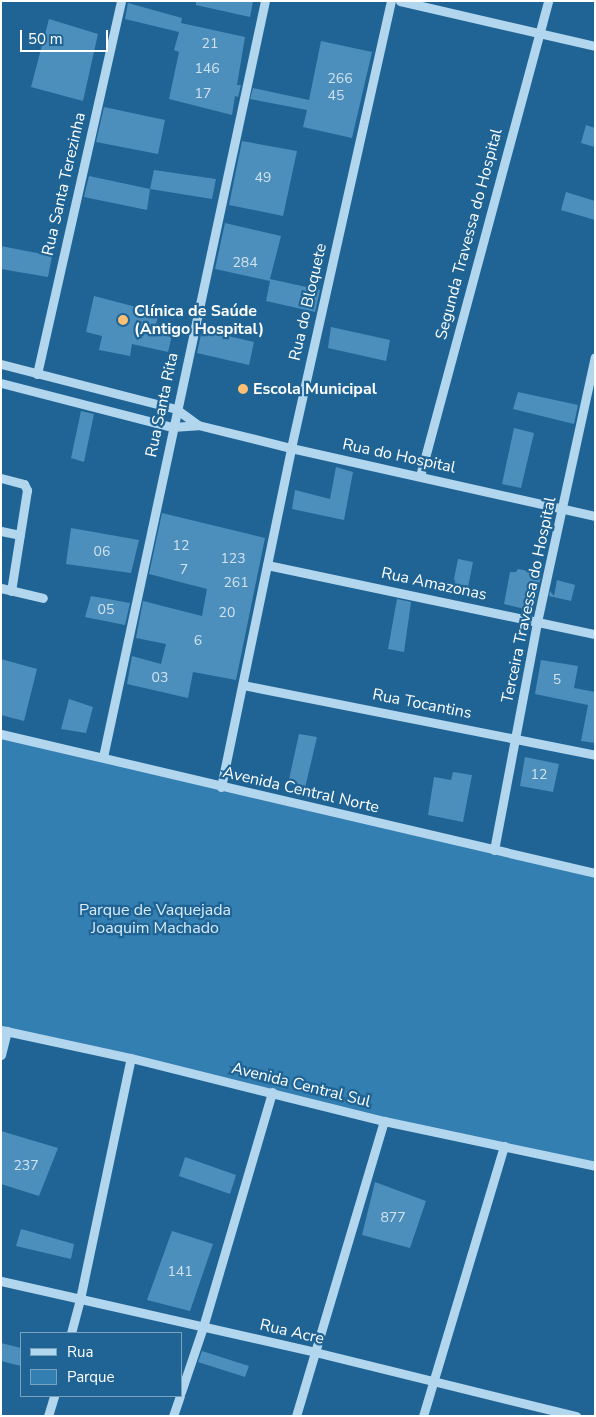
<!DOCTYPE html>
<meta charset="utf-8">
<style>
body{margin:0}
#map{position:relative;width:596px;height:1417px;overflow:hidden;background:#1f6494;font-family:"Nunito Sans",sans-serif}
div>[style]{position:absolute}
.green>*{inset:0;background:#347fb2}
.building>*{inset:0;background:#4c8fbd}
.minor>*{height:9px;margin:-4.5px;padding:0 4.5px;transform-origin:4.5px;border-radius:4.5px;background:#b2d6ee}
.dots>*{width:14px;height:14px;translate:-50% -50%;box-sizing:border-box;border:2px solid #1f6494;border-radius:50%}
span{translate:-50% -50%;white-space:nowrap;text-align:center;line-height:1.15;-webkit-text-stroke:4.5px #1f6494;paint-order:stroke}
.number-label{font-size:14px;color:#d2e3ee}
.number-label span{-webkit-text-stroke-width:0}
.street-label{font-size:16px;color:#fff}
.poi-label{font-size:16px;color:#fff;font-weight:700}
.left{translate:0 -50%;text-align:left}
.park-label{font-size:16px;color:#d9edfa}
.frame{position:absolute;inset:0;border:2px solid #fff;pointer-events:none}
.legend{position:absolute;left:20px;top:1332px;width:162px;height:65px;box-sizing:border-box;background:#1f6494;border:1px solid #79a2bf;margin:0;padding:6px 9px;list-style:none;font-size:15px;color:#fff}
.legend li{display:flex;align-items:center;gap:10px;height:25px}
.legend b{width:25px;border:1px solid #79a2bf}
.scale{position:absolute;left:20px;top:30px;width:88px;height:22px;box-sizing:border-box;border:2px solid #fff;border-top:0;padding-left:6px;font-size:15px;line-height:18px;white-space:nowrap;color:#fff;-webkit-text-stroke:4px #1f6494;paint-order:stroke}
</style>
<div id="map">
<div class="green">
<div style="clip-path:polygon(1px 735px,595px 873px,595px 1167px,1px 1033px)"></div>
</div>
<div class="building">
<div style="clip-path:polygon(196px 1px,253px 1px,250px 17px,196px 5px)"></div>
<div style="clip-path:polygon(128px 3px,182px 18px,181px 23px,245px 37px,237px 85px,241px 85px,238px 97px,235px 96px,232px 115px,169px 99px,179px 52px,174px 50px,179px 32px,125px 19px)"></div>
<div style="clip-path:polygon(49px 19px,98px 34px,83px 101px,31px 87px)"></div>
<div style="clip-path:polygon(321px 41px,372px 52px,352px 138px,303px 127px,307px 110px,250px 99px,253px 88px,309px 100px)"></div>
<div style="clip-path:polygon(104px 107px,165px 120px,158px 154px,96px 142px)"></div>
<div style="clip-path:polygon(586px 125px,595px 128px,595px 147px,581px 143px)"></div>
<div style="clip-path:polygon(242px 141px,297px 151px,283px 216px,229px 205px)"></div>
<div style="clip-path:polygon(154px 170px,216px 179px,212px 199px,150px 189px)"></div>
<div style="clip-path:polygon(89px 176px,150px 189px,147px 210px,84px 197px)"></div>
<div style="clip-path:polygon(566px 192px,595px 201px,595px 220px,561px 210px)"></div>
<div style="clip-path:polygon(225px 223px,281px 236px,270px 279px,320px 290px,315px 312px,266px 301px,270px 281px,215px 269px)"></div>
<div style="clip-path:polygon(1px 246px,52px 256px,48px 277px,1px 269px)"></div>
<div style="clip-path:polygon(94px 296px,159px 313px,155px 327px,173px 331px,168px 352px,132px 344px,130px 356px,99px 350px,102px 336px,86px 332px)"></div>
<div style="clip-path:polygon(331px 327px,390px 340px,386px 361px,328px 348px)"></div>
<div style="clip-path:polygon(202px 330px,254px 342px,249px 365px,197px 353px)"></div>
<div style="clip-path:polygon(518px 392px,578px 405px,574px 424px,513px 409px)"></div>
<div style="clip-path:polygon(81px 411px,94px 414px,84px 462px,71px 458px)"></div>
<div style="clip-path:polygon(514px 428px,534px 433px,521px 488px,502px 484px)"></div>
<div style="clip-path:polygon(336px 467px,353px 472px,344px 520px,292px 509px,295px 490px,330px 499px)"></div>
<div style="clip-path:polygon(162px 513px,265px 538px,236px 680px,193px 672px,188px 698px,127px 684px,132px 656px,161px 664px,166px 644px,136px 638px,143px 601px,202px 616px,207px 589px,149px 574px)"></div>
<div style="clip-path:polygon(71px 528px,139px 540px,131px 573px,66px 564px)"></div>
<div style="clip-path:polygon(458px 559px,473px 562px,466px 597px,451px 594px)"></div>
<div style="clip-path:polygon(518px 569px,539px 573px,541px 576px,533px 611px,504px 604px,510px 572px,516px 572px)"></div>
<div style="clip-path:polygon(557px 580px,575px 585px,571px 601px,549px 596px,550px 591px,554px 596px)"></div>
<div style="clip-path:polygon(91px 596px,130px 603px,125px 625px,85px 617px)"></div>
<div style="clip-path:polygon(397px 599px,411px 602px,404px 652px,388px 649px)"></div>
<div style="clip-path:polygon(1px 659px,37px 669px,24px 721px,1px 715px)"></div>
<div style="clip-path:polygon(541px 660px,578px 666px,574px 688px,595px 692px,595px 743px,581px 741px,588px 705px,535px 694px)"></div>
<div style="clip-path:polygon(69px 699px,93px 707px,86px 733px,61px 729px)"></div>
<div style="clip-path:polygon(299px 734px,317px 737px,305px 788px,288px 784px)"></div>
<div style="clip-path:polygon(525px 757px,559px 764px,553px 792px,520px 786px)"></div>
<div style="clip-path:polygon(453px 772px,472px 775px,463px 822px,428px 815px,434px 777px,451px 780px)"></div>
<div style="clip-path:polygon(1px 1131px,58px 1148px,39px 1196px,1px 1184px)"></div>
<div style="clip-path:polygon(185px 1157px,236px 1175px,230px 1194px,179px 1176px)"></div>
<div style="clip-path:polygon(375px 1182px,426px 1201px,410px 1248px,362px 1235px)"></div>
<div style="clip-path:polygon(21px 1229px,74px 1244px,71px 1259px,16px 1246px)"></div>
<div style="clip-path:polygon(172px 1231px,213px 1244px,190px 1311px,147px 1300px)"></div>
<div style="clip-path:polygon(1px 1343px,21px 1348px,21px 1366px,1px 1361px)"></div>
<div style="clip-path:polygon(202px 1351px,249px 1366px,245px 1377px,198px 1362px)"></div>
</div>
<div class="minor">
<div style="left:400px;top:1px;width:200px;rotate:13deg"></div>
<div style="left:1px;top:364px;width:181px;rotate:14.4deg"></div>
<div style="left:176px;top:409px;width:27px;rotate:36deg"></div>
<div style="left:37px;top:374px;width:382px;rotate:-77.3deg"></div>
<div style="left:1px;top:383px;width:177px;rotate:14.4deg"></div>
<div style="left:172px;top:427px;width:26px;rotate:-4deg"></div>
<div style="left:198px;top:425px;width:96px;rotate:13.9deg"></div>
<div style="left:291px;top:448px;width:312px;rotate:12.6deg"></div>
<div style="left:420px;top:476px;width:492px;rotate:-74.9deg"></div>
<div style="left:1px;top:478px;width:24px;rotate:15deg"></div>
<div style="left:24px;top:484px;width:7px;rotate:63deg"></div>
<div style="left:27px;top:490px;width:102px;rotate:99deg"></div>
<div style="left:1px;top:531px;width:19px;rotate:12deg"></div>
<div style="left:267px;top:565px;width:335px;rotate:11.9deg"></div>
<div style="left:1px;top:588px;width:43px;rotate:13.4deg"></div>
<div style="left:243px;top:685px;width:359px;rotate:11.2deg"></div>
<div style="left:1px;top:734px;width:610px;rotate:13.17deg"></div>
<div style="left:103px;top:757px;width:773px;rotate:-77.91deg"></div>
<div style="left:221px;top:787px;width:346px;rotate:-78.3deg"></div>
<div style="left:291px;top:448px;width:458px;rotate:-77.4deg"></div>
<div style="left:494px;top:850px;width:232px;rotate:-79.3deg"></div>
<div style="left:537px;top:622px;width:271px;rotate:-77.7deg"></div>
<div style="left:1px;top:1030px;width:133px;rotate:12.2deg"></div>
<div style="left:131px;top:1058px;width:261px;rotate:14deg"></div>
<div style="left:384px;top:1121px;width:216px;rotate:12deg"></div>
<div style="left:1px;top:1055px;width:25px;rotate:-76deg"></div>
<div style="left:1px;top:1281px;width:322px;rotate:12.7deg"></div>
<div style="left:315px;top:1352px;width:269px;rotate:13.8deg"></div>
<div style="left:71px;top:1333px;width:35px;rotate:-75deg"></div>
<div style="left:80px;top:1299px;width:246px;rotate:-78.1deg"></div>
<div style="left:181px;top:1392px;width:69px;rotate:-71.3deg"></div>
<div style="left:203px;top:1327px;width:245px;rotate:-73.6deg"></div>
<div style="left:48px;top:1416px;width:21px;rotate:-73deg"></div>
<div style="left:173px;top:1416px;width:21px;rotate:-71deg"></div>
<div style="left:296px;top:1416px;width:308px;rotate:-73.4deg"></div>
<div style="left:423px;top:1416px;width:282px;rotate:-73.3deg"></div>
</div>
<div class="dots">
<div style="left:123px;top:320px;background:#fcc073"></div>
<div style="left:243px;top:389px;background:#fcc073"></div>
</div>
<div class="number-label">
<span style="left:210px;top:44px">21</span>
<span style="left:207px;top:69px">146</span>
<span style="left:340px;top:79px">266</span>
<span style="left:203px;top:94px">17</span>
<span style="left:336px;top:96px">45</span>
<span style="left:263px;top:178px">49</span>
<span style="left:245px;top:263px">284</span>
<span style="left:181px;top:546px">12</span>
<span style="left:102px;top:552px">06</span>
<span style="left:233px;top:559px">123</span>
<span style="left:184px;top:570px">7</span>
<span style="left:236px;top:583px">261</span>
<span style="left:106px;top:610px">05</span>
<span style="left:227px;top:613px">20</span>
<span style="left:198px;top:641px">6</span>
<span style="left:160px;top:678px">03</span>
<span style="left:557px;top:680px">5</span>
<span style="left:539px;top:775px">12</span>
<span style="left:26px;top:1166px">237</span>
<span style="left:393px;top:1218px">877</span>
<span style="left:180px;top:1272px">141</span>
</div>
<div class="street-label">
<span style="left:64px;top:184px;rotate:-77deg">Rua Santa Terezinha</span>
<span style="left:469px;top:234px;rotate:-75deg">Segunda Travessa do Hospital</span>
<span style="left:308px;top:302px;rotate:-77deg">Rua do Bloquete</span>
<span style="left:162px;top:405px;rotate:-78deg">Rua Santa Rita</span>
<span style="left:399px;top:456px;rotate:12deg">Rua do Hospital</span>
<span style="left:434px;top:584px;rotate:12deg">Rua Amazonas</span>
<span style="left:529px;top:600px;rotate:-78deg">Terceira Travessa do Hospital</span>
<span style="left:422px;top:704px;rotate:11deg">Rua Tocantins</span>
<span style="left:301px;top:790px;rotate:13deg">Avenida Central Norte</span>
<span style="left:301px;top:1085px;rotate:14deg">Avenida Central Sul</span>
<span style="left:292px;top:1332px;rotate:13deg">Rua Acre</span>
</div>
<div class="poi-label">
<span class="left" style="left:134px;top:320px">Clínica de Saúde<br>(Antigo Hospital)</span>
<span class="left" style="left:253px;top:389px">Escola Municipal</span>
</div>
<div class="park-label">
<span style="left:155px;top:919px">Parque de Vaquejada<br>Joaquim Machado</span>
</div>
<div class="frame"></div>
<ul class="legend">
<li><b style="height:6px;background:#b2d6ee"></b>Rua</li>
<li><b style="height:14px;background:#347fb2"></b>Parque</li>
</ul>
<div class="scale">50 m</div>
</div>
